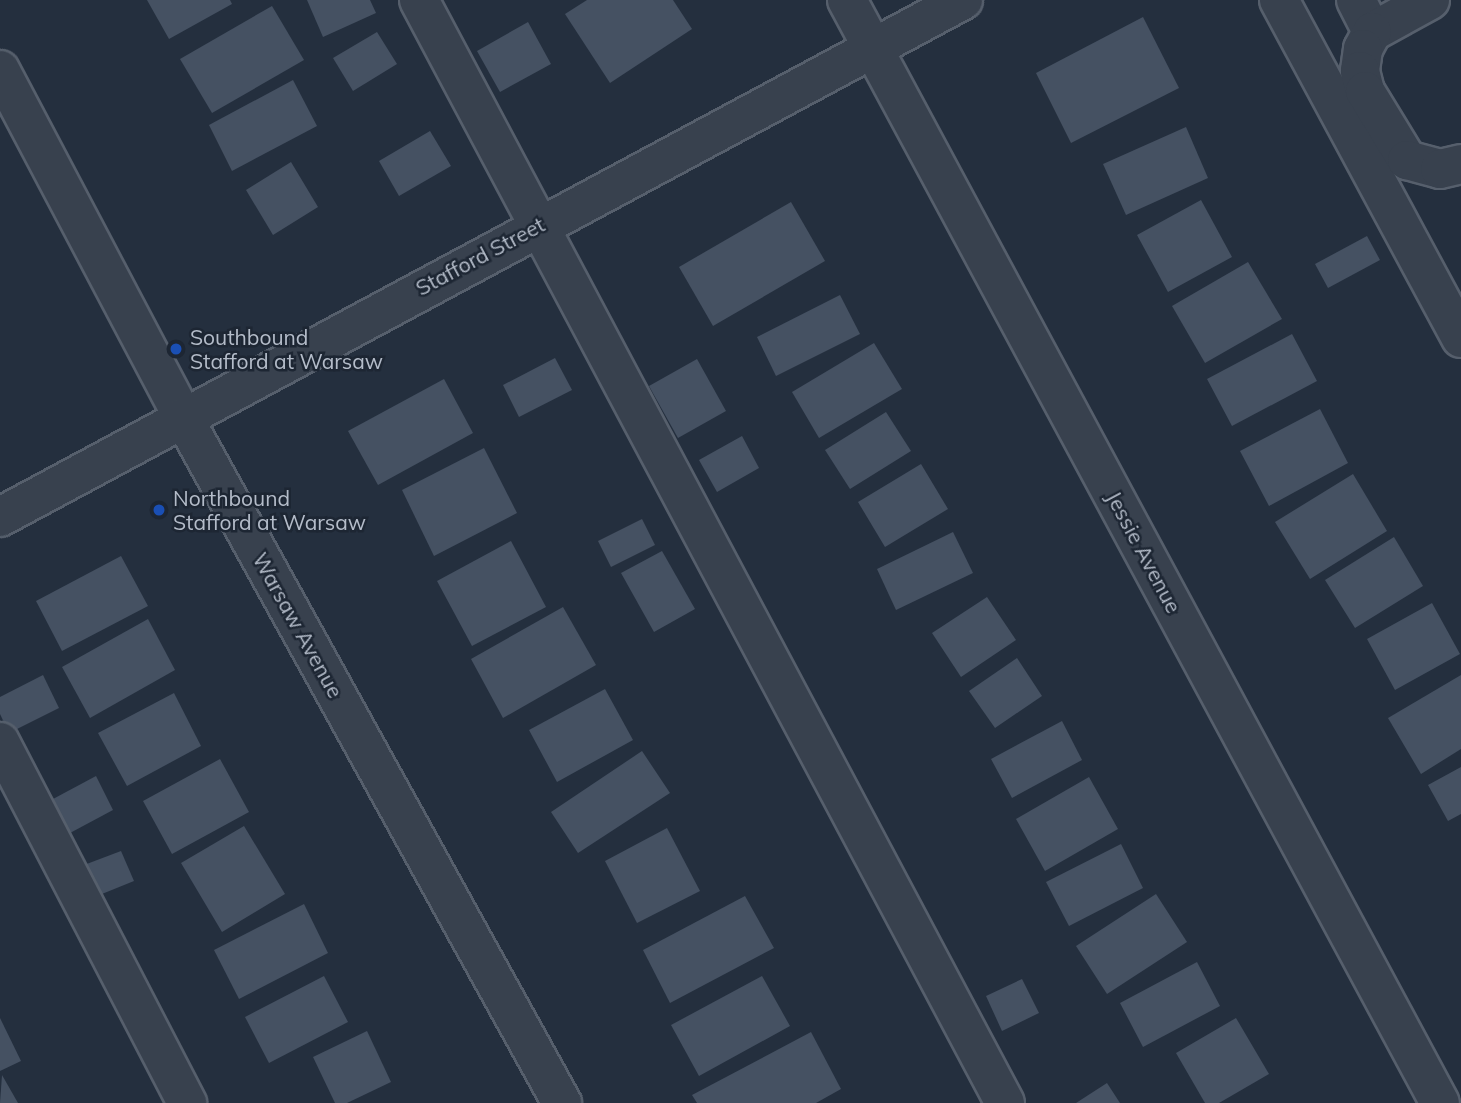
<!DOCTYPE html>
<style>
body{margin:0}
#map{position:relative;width:1461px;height:1103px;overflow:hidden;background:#242f3e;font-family:Mulish,sans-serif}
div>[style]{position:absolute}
.building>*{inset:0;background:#455162}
.roads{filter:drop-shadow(2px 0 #565f6c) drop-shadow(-2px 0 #565f6c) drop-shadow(0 2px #565f6c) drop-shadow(0 -2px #565f6c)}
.minor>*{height:38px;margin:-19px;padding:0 19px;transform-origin:19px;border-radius:19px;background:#38414e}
.dots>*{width:19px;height:19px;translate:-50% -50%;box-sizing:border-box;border:4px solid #1d2633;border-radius:50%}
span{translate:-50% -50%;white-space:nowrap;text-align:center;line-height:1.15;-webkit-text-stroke:5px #1d2633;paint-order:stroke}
.street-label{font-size:21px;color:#b4bcc9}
.poi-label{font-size:21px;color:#b4bcc9}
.left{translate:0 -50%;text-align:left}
</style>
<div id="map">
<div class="building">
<div style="clip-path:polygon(147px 0,230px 0,232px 4px,169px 39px)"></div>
<div style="clip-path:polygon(307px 0,370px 0,376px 13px,323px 37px)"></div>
<div style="clip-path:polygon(587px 0,673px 0,692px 29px,610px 83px,565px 14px)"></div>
<div style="clip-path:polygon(272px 6px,304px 60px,212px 113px,180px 59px)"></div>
<div style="clip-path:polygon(1143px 17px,1179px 88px,1071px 143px,1036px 73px)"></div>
<div style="clip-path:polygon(528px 22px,551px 64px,500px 92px,477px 51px)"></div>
<div style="clip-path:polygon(377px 32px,397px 64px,353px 91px,333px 58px)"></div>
<div style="clip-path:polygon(293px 80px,317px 126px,232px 171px,209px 125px)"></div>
<div style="clip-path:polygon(1186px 127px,1208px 178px,1126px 215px,1103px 164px)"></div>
<div style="clip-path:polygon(430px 131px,451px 166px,399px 196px,379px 161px)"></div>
<div style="clip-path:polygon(291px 162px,318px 207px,273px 235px,246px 190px)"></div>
<div style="clip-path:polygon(1201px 200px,1232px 257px,1168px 292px,1137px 235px)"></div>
<div style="clip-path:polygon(791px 202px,825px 261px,713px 326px,679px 267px)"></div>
<div style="clip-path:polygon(1367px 236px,1380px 260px,1328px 288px,1315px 264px)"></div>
<div style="clip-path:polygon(1248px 262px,1282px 319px,1205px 363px,1172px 306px)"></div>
<div style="clip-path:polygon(840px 295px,860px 334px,776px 376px,757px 337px)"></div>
<div style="clip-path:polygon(1292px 334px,1317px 381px,1232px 426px,1207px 379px)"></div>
<div style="clip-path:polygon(874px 343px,902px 389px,819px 438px,792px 392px)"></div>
<div style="clip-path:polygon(555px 358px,572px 390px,519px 417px,503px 385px)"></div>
<div style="clip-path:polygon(697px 359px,726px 411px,678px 438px,649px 386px)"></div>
<div style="clip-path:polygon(444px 379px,473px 433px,378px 485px,348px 431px)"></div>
<div style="clip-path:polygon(1320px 409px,1348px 463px,1269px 506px,1240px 451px)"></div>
<div style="clip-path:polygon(886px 412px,911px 451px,850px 489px,825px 450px)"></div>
<div style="clip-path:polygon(742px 436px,759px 468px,717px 492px,699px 460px)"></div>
<div style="clip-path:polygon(484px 448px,517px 513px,434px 556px,402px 490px)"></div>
<div style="clip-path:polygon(921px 464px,948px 509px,885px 547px,858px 502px)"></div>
<div style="clip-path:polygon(1353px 474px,1387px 531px,1310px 579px,1275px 522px)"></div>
<div style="clip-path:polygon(642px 519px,655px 545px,611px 567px,598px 541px)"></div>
<div style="clip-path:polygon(953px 532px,973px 573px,896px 610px,877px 569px)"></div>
<div style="clip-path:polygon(1394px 537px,1423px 586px,1355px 628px,1325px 580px)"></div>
<div style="clip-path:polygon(511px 541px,546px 607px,472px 646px,437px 581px)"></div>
<div style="clip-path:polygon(662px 551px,695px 609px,654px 632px,621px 573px)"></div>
<div style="clip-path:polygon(121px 556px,148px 606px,62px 651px,36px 601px)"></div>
<div style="clip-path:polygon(987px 597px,1016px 640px,961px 677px,932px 633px)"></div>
<div style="clip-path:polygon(1432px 603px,1460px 654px,1395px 690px,1367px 639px)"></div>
<div style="clip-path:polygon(563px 607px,596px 665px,503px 718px,471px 659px)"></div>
<div style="clip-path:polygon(148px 619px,175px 670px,90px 718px,62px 667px)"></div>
<div style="clip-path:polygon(1017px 658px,1042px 696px,995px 728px,969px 691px)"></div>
<div style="clip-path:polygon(43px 675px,59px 708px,9px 733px,0 714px,0 697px)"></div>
<div style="clip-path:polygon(1461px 675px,1461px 749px,1421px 774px,1388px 718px)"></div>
<div style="clip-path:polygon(605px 689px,633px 740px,557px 782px,529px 730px)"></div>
<div style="clip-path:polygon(174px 693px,201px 746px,127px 786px,98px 733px)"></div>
<div style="clip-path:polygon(1062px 721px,1082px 760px,1012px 798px,991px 759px)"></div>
<div style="clip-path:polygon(642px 751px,670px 793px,578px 853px,551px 812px)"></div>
<div style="clip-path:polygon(220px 759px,249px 812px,172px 854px,143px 801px)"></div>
<div style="clip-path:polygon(1461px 767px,1461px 814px,1448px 821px,1428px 785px)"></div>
<div style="clip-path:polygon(96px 776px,113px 810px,70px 833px,53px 799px)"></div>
<div style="clip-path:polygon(1089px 777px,1118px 829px,1045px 871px,1016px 819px)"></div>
<div style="clip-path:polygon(244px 826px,285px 894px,222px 932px,181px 863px)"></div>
<div style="clip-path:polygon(667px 828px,700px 891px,637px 923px,605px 861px)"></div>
<div style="clip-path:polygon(1121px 844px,1143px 888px,1069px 926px,1046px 882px)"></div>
<div style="clip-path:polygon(121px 851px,134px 881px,97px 896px,84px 865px)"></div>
<div style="clip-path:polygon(1156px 894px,1187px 942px,1107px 994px,1076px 946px)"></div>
<div style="clip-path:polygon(745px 896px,774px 948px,670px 1003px,643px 950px)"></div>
<div style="clip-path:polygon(304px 904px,328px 953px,239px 999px,214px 950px)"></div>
<div style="clip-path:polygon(1197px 962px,1220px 1006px,1143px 1047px,1120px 1003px)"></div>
<div style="clip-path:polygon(324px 976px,348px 1022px,269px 1063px,245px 1017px)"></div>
<div style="clip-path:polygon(762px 976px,790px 1026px,699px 1076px,671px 1025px)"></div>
<div style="clip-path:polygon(1022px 979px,1039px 1013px,1002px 1031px,986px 996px)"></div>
<div style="clip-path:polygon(0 1018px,21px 1061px,0 1071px)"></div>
<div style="clip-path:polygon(1236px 1018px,1269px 1074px,1219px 1103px,1205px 1103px,1176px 1053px)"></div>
<div style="clip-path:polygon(367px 1031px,391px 1082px,347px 1103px,335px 1103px,313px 1057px)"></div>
<div style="clip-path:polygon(811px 1032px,841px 1089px,816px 1103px,697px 1103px,692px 1095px)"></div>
<div style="clip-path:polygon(2px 1075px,18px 1103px,0 1103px)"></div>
<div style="clip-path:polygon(1107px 1083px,1120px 1103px,1076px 1103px)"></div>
</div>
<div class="roads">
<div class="minor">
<div style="left:419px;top:0;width:1249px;rotate:62.02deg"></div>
<div style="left:847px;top:0;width:1252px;rotate:61.74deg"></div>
<div style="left:1279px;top:0;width:384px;rotate:61.7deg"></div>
<div style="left:1356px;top:0;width:36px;rotate:63deg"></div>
<div style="left:1430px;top:0;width:66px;rotate:151.1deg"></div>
<div style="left:1372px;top:32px;width:19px;rotate:118deg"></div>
<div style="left:1363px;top:49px;width:22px;rotate:98deg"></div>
<div style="left:1360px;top:71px;width:21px;rotate:76deg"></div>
<div style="left:1365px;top:91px;width:81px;rotate:58.7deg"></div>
<div style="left:1407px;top:160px;width:34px;rotate:15deg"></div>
<div style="left:1440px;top:169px;width:22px;rotate:-13deg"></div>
<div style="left:0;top:70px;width:392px;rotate:62.2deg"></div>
<div style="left:183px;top:417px;width:784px;rotate:61.08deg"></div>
<div style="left:0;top:517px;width:1093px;rotate:-28.23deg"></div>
<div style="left:0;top:742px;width:407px;rotate:62.6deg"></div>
</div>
</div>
<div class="dots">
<div style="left:176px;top:349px;background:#1a4fb4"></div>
<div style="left:159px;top:510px;background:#1a4fb4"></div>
</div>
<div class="street-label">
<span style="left:480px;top:256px;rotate:-28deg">Stafford Street</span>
<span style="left:1144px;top:552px;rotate:62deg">Jessie Avenue</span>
<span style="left:298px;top:625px;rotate:61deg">Warsaw Avenue</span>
</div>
<div class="poi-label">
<span class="left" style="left:190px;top:349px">Southbound<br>Stafford at Warsaw</span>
<span class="left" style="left:173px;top:510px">Northbound<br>Stafford at Warsaw</span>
</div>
</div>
